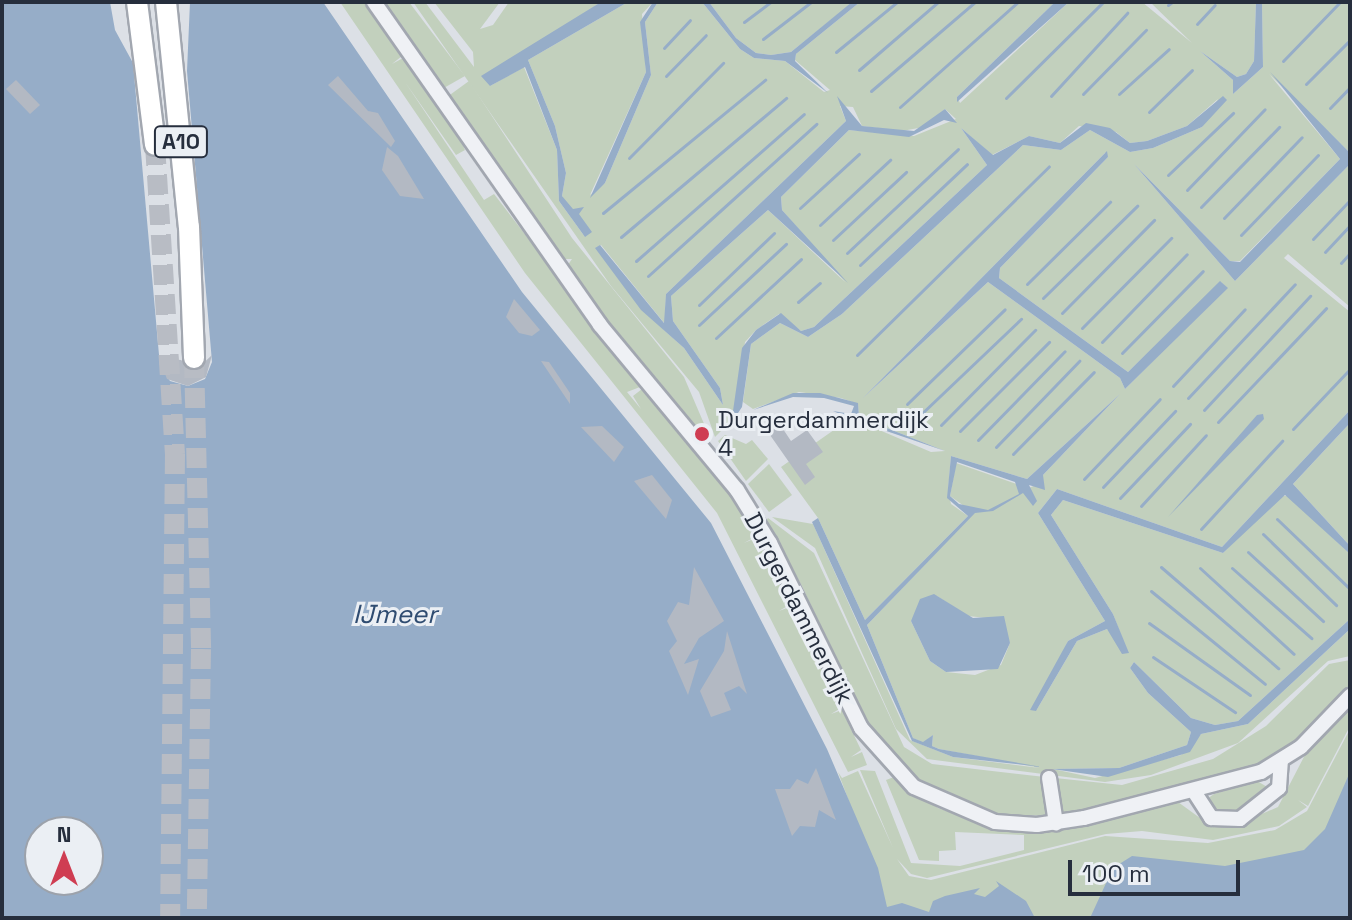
<!DOCTYPE html>
<style>
body{margin:0}
#map{position:relative;width:1352px;height:920px;overflow:hidden;background:#dce0e6;font-family:"Space Grotesk",sans-serif}
div>[style]{position:absolute}
.green>*{inset:0;background:#c2d0bd}
.water>*{inset:0;background:#96adc8}
.stream>*{height:3px;margin:-1.5px;padding:0 1.5px;transform-origin:1.5px;border-radius:1.5px;background:#96adc8}
.building>*{inset:0;background:#b3b9c3}
.highway-tunnel>*{height:20px;margin-top:-10px;transform-origin:0;background:repeating-linear-gradient(90deg,#b8bcc4 0 20px,transparent 0 30px)}
.roads{filter:drop-shadow(2px 0 #a2a7b0) drop-shadow(-2px 0 #a2a7b0) drop-shadow(0 2px #a2a7b0) drop-shadow(0 -2px #a2a7b0)}
.minor>*{height:14px;margin:-7px;padding:0 7px;transform-origin:7px;border-radius:7px;background:#eff1f5}
.highway>*{height:20px;margin:-10px;padding:0 10px;transform-origin:10px;border-radius:10px;background:#fff}
.dots>*{width:22px;height:22px;translate:-50% -50%;box-sizing:border-box;border:4px solid #ebeff4;border-radius:50%}
span{translate:-50% -50%;white-space:nowrap;text-align:center;line-height:1.15;-webkit-text-stroke:6px #ebeff4;paint-order:stroke}
.shield-label span{padding:2px 6px;background:#ebeff4;border:2px solid;border-radius:6px;-webkit-text-stroke-width:0}
.shield-label{font-size:22px;color:#262e3d;font-weight:700}
.poi-label{font-size:24px;color:#262e3d}
.left{translate:0 -50%;text-align:left}
.street-label{font-size:24px;color:#262e3d}
.water-label{font-size:26px;color:#2f4c71;font-style:italic}
.frame{position:absolute;inset:0;border:4px solid #262e3d;pointer-events:none}
.north{position:absolute;left:24px;top:816px;width:80px;height:80px;box-sizing:border-box;background:#ebeff4;border:2px solid #9ca2ab;border-radius:50%;rotate:0deg;font-size:22px;font-weight:700;line-height:32px;text-align:center;color:#262e3d}
.north::after{content:'';display:block;margin:auto;width:28px;height:36px;background:#cf3d52;clip-path:polygon(50% 0,100% 100%,50% 72%,0 100%)}
.scale{position:absolute;left:1068px;top:860px;width:172px;height:36px;box-sizing:border-box;border:4px solid #262e3d;border-top:0;padding-left:10px;font-size:24px;line-height:28px;white-space:nowrap;color:#262e3d;-webkit-text-stroke:6px #ebeff4;paint-order:stroke}
</style>
<div id="map">
<div class="green">
<div style="clip-path:polygon(340px 2px,364px 2px,402px 56px,392px 64px,403px 58px,455px 129px,465px 150px,456px 155px,405px 82px,484px 200px,494px 194px,637px 380px,640px 387px,627px 392px,641px 409px,633px 396px,642px 389px,661px 407px,731px 494px,755px 537px,744px 543px,756px 538px,764px 551px,791px 604px,779px 611px,792px 606px,841px 708px,831px 714px,842px 710px,861px 750px,851px 757px,862px 752px,867px 765px,848px 772px,717px 513px,525px 273px)"></div>
<div style="clip-path:polygon(379px 2px,409px 2px,465px 76px,442px 89px)"></div>
<div style="clip-path:polygon(evenodd,413px 2px,425px 2px,474px 67px,473px 52px,434px 2px,500px 2px,480px 29px,493px 25px,509px 2px,601px 2px,496px 72px,490px 86px,524px 67px,557px 150px,559px 201px,585px 237px,562px 196px,566px 173px,555px 126px,528px 60px,628px 2px,653px 2px,642px 14px,646px 72px,590px 195px,605px 183px,651px 75px,645px 22px,658px 2px,702px 2px,740px 49px,754px 58px,785px 61px,824px 92px,830px 90px,795px 60px,796px 54px,860px 2px,1055px 2px,957px 97px,960px 103px,1069px 2px,1142px 2px,1192px 43px,1150px 2px,1256px 2px,1254px 61px,1246px 74px,1237px 77px,1200px 51px,1233px 80px,1233px 94px,1263px 67px,1262px 2px,1350px 2px,1350px 153px,1269px 74px,1340px 159px,1240px 261px,1230px 261px,1134px 164px,1235px 281px,1350px 164px,1350px 307px,1288px 254px,1284px 258px,1350px 312px,1350px 410px,1222px 547px,1057px 489px,1038px 513px,1105px 621px,1068px 641px,1036px 711px,1077px 641px,1107px 629px,1128px 653px,1113px 614px,1051px 515px,1063px 500px,1223px 553px,1280px 496px,1288px 496px,1350px 554px,1350px 619px,1238px 721px,1215px 725px,1191px 718px,1134px 662px,1130px 668px,1148px 693px,1191px 732px,1187px 745px,1119px 768px,1053px 769px,1095px 778px,1181px 755px,1201px 734px,1248px 724px,1350px 629px,1350px 656px,1328px 661px,1238px 743px,1151px 775px,1105px 782px,927px 759px,896px 729px,815px 548px,772px 517px,813px 524px,910px 740px,953px 757px,1040px 768px,939px 749px,932px 746px,933px 735px,923px 743px,913px 738px,867px 625px,974px 513px,950px 496px,956px 463px,1028px 488px,1043px 483px,1043px 475px,1120px 394px,1027px 479px,951px 456px,948px 491px,951px 504px,968px 516px,865px 620px,818px 518px,781px 467px,851px 418px,931px 452px,945px 451px,859px 417px,858px 404px,841px 398px,799px 392px,753px 409px,743px 402px,751px 344px,780px 323px,808px 337px,842px 314px,1023px 145px,1061px 150px,1090px 130px,1130px 152px,1153px 148px,1202px 127px,1218px 99px,1187px 126px,1147px 141px,1130px 143px,1116px 132px,1079px 126px,1060px 143px,1029px 136px,992px 155px,961px 128px,987px 165px,814px 327px,801px 331px,779px 314px,756px 330px,745px 342px,736px 416px,715px 437px,699px 392px,611px 286px,413px 2px,840px 106px,853px 107px,862px 126px,902px 131px,924px 127px,945px 109px,956px 119px,914px 136px,849px 130px,781px 197px,782px 210px,845px 282px,768px 210px,671px 296px,673px 321px,720px 388px,723px 405px,684px 348px,664px 330px,596px 248px,601px 245px,665px 324px,666px 294px,846px 121px,840px 106px,413px 2px,1105px 153px,1108px 157px,1000px 268px,999px 278px,1128px 372px,1221px 282px,1227px 288px,1125px 389px,1120px 378px,988px 282px,863px 398px,1105px 153px,413px 2px,937px 596px,968px 616px,996px 619px,1010px 643px,1001px 665px,975px 675px,946px 672px,930px 661px,911px 621px,937px 596px)"></div>
<div style="clip-path:polygon(709px 2px,853px 2px,791px 52px,771px 55px,756px 53px,736px 38px)"></div>
<div style="clip-path:polygon(469px 81px,572px 238px,684px 377px,711px 440px,703px 440px,653px 382px,565px 269px,572px 259px,562px 259px,447px 97px)"></div>
<div style="clip-path:polygon(1350px 423px,1350px 546px,1293px 484px)"></div>
<div style="clip-path:polygon(725px 435px,746px 444px,752px 440px,768px 459px,746px 481px,718px 441px)"></div>
<div style="clip-path:polygon(769px 464px,792px 495px,769px 512px,748px 484px)"></div>
<div style="clip-path:polygon(768px 518px,814px 553px,904px 747px,932px 764px,1045px 777px,1051px 816px,985px 814px,910px 776px,871px 733px,801px 584px,764px 523px)"></div>
<div style="clip-path:polygon(1350px 660px,1350px 688px,1306px 736px,1257px 769px,1060px 818px,1055px 778px,1122px 785px,1213px 759px,1266px 726px,1329px 664px)"></div>
<div style="clip-path:polygon(1350px 704px,1350px 726px,1308px 806px,1298px 800px,1307px 807px,1279px 826px,1213px 840px,1142px 831px,1106px 834px,927px 878px,911px 874px,897px 859px,909px 876px,931px 880px,1105px 836px,1208px 843px,1275px 830px,1307px 811px,1350px 729px,1350px 918px,860px 918px,884px 895px,838px 772px,842px 778px,858px 771px,893px 848px,860px 770px,875px 771px,911px 863px,960px 866px,1024px 850px,1024px 835px,955px 832px,956px 850px,939px 851px,939px 861px,919px 860px,886px 780px,894px 777px,938px 808px,985px 825px,1092px 822px,1178px 802px,1211px 826px,1229px 828px,1278px 807px,1307px 751px)"></div>
<div style="clip-path:polygon(1257px 781px,1269px 788px,1243px 812px,1214px 813px,1207px 799px,1214px 794px)"></div>
</div>
<div class="water">
<div style="clip-path:polygon(evenodd,2px 2px,110px 2px,115px 30px,133px 63px,160px 366px,170px 381px,188px 386px,205px 379px,212px 362px,187px 71px,190px 2px,323px 2px,522px 292px,711px 523px,827px 749px,878px 868px,887px 907px,902px 903px,929px 912px,933px 901px,945px 896px,980px 888px,974px 894px,985px 897px,999px 886px,996px 881px,1026px 901px,1035px 918px,2px 918px,2px 2px,40px 832px,88px 832px,88px 880px,40px 880px,40px 832px)"></div>
<div style="clip-path:polygon(601px 2px,628px 2px,528px 60px,555px 126px,566px 173px,562px 196px,573px 209px,584px 207px,579px 214px,592px 232px,585px 237px,559px 201px,557px 150px,525px 67px,490px 86px,481px 76px)"></div>
<div style="clip-path:polygon(653px 2px,658px 2px,645px 22px,651px 75px,605px 183px,590px 198px,646px 72px,640px 22px)"></div>
<div style="clip-path:polygon(702px 2px,709px 2px,736px 38px,756px 53px,771px 55px,791px 52px,852px 2px,860px 2px,796px 54px,795px 61px,828px 93px,785px 61px,754px 58px,740px 49px)"></div>
<div style="clip-path:polygon(1055px 2px,1069px 2px,957px 102px,957px 97px)"></div>
<div style="clip-path:polygon(1256px 2px,1262px 2px,1263px 67px,1233px 94px,1233px 80px,1200px 51px,1237px 77px,1246px 74px,1254px 61px)"></div>
<div style="clip-path:polygon(1270px 72px,1348px 151px,1350px 164px,1235px 281px,1134px 164px,1230px 261px,1240px 262px,1340px 159px)"></div>
<div style="clip-path:polygon(837px 96px,862px 126px,914px 131px,945px 109px,957px 123px,944px 120px,909px 137px,849px 130px,781px 197px,782px 210px,848px 283px,768px 210px,671px 296px,673px 321px,720px 388px,723px 405px,684px 348px,641px 310px,595px 248px,600px 245px,664px 323px,666px 294px,846px 121px)"></div>
<div style="clip-path:polygon(1223px 96px,1227px 100px,1202px 127px,1153px 148px,1130px 152px,1090px 130px,1061px 150px,1023px 145px,842px 314px,808px 337px,780px 323px,751px 344px,742px 407px,736px 416px,733px 411px,742px 348px,756px 330px,781px 313px,801px 331px,814px 327px,987px 165px,961px 128px,993px 155px,1029px 136px,1060px 143px,1086px 123px,1110px 128px,1130px 143px,1147px 141px,1187px 126px)"></div>
<div style="clip-path:polygon(1107px 151px,1108px 157px,1000px 268px,999px 278px,1128px 372px,1220px 281px,1228px 288px,1125px 389px,1120px 378px,988px 282px,863px 398px)"></div>
<div style="clip-path:polygon(793px 393px,820px 393px,858px 403px,859px 417px,945px 451px,854px 420px,833px 411px,851px 414px,854px 406px,824px 398px,793px 397px,753px 410px)"></div>
<div style="clip-path:polygon(evenodd,1120px 394px,1043px 475px,1045px 490px,1029px 485px,1037px 501px,1033px 506px,1023px 493px,993px 511px,975px 513px,867px 625px,913px 738px,923px 742px,933px 735px,932px 746px,939px 749px,1042px 767px,953px 757px,912px 741px,812px 522px,818px 518px,865px 620px,968px 516px,947px 498px,951px 456px,1027px 479px,1120px 394px,957px 462px,1015px 482px,1019px 494px,988px 510px,959px 504px,950px 496px,957px 462px)"></div>
<div style="clip-path:polygon(1350px 410px,1350px 423px,1293px 484px,1350px 546px,1350px 554px,1285px 495px,1223px 553px,1063px 500px,1051px 515px,1113px 614px,1129px 653px,1122px 654px,1107px 629px,1077px 641px,1036px 711px,1030px 710px,1068px 641px,1105px 621px,1038px 513px,1057px 489px,1222px 547px)"></div>
<div style="clip-path:polygon(1263px 414px,1264px 419px,1168px 517px,1257px 415px)"></div>
<div style="clip-path:polygon(934px 594px,973px 618px,1004px 616px,1010px 643px,998px 669px,946px 672px,930px 661px,911px 621px,920px 599px)"></div>
<div style="clip-path:polygon(1350px 619px,1350px 629px,1248px 724px,1201px 734px,1190px 752px,1108px 777px,1052px 769px,1119px 768px,1187px 745px,1191px 732px,1148px 693px,1130px 668px,1134px 662px,1191px 718px,1215px 725px,1238px 721px)"></div>
<div style="clip-path:polygon(1350px 772px,1350px 918px,1090px 918px,1113px 868px,1132px 856px,1225px 866px,1304px 850px,1325px 829px)"></div>
</div>
<div class="stream">
<div style="left:1168px;top:5px;width:5px;rotate:-37deg"></div>
<div style="left:744px;top:22px;width:34px;rotate:-37deg"></div>
<div style="left:1197px;top:24px;width:26px;rotate:-47deg"></div>
<div style="left:763px;top:39px;width:61px;rotate:-37.6deg"></div>
<div style="left:664px;top:48px;width:38px;rotate:-47deg"></div>
<div style="left:836px;top:52px;width:79px;rotate:-39.3deg"></div>
<div style="left:1283px;top:61px;width:82px;rotate:-46deg"></div>
<div style="left:859px;top:70px;width:104px;rotate:-40.7deg"></div>
<div style="left:666px;top:76px;width:57px;rotate:-45.7deg"></div>
<div style="left:1306px;top:84px;width:62px;rotate:-45deg"></div>
<div style="left:871px;top:91px;width:137px;rotate:-40.6deg"></div>
<div style="left:1083px;top:94px;width:90px;rotate:-45.5deg"></div>
<div style="left:1119px;top:94px;width:67px;rotate:-42deg"></div>
<div style="left:1051px;top:96px;width:113px;rotate:-47.5deg"></div>
<div style="left:1006px;top:98px;width:136px;rotate:-44.7deg"></div>
<div style="left:900px;top:107px;width:158px;rotate:-41.7deg"></div>
<div style="left:1330px;top:108px;width:29px;rotate:-46deg"></div>
<div style="left:1149px;top:112px;width:60px;rotate:-44.3deg"></div>
<div style="left:1349px;top:123px;width:2px;rotate:-63deg"></div>
<div style="left:629px;top:158px;width:134px;rotate:-45.3deg"></div>
<div style="left:1168px;top:175px;width:90px;rotate:-43.6deg"></div>
<div style="left:1187px;top:190px;width:112px;rotate:-46.1deg"></div>
<div style="left:1201px;top:207px;width:112px;rotate:-45.7deg"></div>
<div style="left:800px;top:208px;width:80px;rotate:-42.5deg"></div>
<div style="left:603px;top:213px;width:210px;rotate:-39.4deg"></div>
<div style="left:1224px;top:218px;width:112px;rotate:-46.1deg"></div>
<div style="left:820px;top:225px;width:96px;rotate:-42.9deg"></div>
<div style="left:1241px;top:235px;width:111px;rotate:-46.1deg"></div>
<div style="left:621px;top:237px;width:216px;rotate:-40.1deg"></div>
<div style="left:1313px;top:239px;width:54px;rotate:-46.5deg"></div>
<div style="left:833px;top:240px;width:100px;rotate:-43deg"></div>
<div style="left:1325px;top:252px;width:37px;rotate:-47deg"></div>
<div style="left:847px;top:253px;width:152px;rotate:-43.1deg"></div>
<div style="left:636px;top:261px;width:223px;rotate:-41.2deg"></div>
<div style="left:1341px;top:263px;width:13px;rotate:-48deg"></div>
<div style="left:860px;top:265px;width:147px;rotate:-43.3deg"></div>
<div style="left:648px;top:276px;width:227px;rotate:-42.1deg"></div>
<div style="left:1349px;top:283px;width:1px"></div>
<div style="left:1027px;top:284px;width:117px;rotate:-44.7deg"></div>
<div style="left:1043px;top:298px;width:132px;rotate:-44.4deg"></div>
<div style="left:798px;top:302px;width:29px;rotate:-41deg"></div>
<div style="left:699px;top:305px;width:104px;rotate:-43.8deg"></div>
<div style="left:1062px;top:313px;width:131px;rotate:-45.3deg"></div>
<div style="left:699px;top:325px;width:119px;rotate:-43deg"></div>
<div style="left:1082px;top:328px;width:127px;rotate:-45.3deg"></div>
<div style="left:716px;top:338px;width:116px;rotate:-42.9deg"></div>
<div style="left:1102px;top:342px;width:122px;rotate:-46deg"></div>
<div style="left:1122px;top:353px;width:115px;rotate:-45.4deg"></div>
<div style="left:857px;top:355px;width:269px;rotate:-44.5deg"></div>
<div style="left:1173px;top:386px;width:105px;rotate:-46.9deg"></div>
<div style="left:1188px;top:398px;width:156px;rotate:-46.8deg"></div>
<div style="left:907px;top:404px;width:136px;rotate:-44.1deg"></div>
<div style="left:1204px;top:410px;width:156px;rotate:-47.1deg"></div>
<div style="left:919px;top:416px;width:141px;rotate:-43.6deg"></div>
<div style="left:1218px;top:422px;width:157px;rotate:-46.5deg"></div>
<div style="left:941px;top:425px;width:134px;rotate:-45.3deg"></div>
<div style="left:1293px;top:429px;width:83px;rotate:-46.5deg"></div>
<div style="left:960px;top:431px;width:126px;rotate:-45deg"></div>
<div style="left:978px;top:440px;width:124px;rotate:-45.7deg"></div>
<div style="left:996px;top:447px;width:120px;rotate:-46deg"></div>
<div style="left:1013px;top:454px;width:115px;rotate:-45.4deg"></div>
<div style="left:1084px;top:479px;width:110px;rotate:-46.5deg"></div>
<div style="left:1103px;top:487px;width:105px;rotate:-46.5deg"></div>
<div style="left:1120px;top:498px;width:102px;rotate:-46.6deg"></div>
<div style="left:1141px;top:506px;width:96px;rotate:-47.5deg"></div>
<div style="left:1277px;top:519px;width:101px;rotate:43.8deg"></div>
<div style="left:1201px;top:529px;width:120px;rotate:-47.4deg"></div>
<div style="left:1263px;top:534px;width:102px;rotate:44.2deg"></div>
<div style="left:1248px;top:552px;width:102px;rotate:42.6deg"></div>
<div style="left:1161px;top:567px;width:155px;rotate:40.8deg"></div>
<div style="left:1200px;top:568px;width:127px;rotate:42.5deg"></div>
<div style="left:1232px;top:568px;width:106px;rotate:41.5deg"></div>
<div style="left:1151px;top:591px;width:147px;rotate:39.2deg"></div>
<div style="left:1149px;top:623px;width:124px;rotate:35.5deg"></div>
<div style="left:1153px;top:657px;width:99px;rotate:33.9deg"></div>
</div>
<div class="building">
<div style="clip-path:polygon(338px 76px,368px 111px,378px 113px,395px 141px,391px 147px,328px 85px)"></div>
<div style="clip-path:polygon(16px 80px,40px 105px,30px 114px,6px 89px)"></div>
<div style="clip-path:polygon(387px 147px,398px 156px,424px 199px,400px 196px,382px 170px)"></div>
<div style="clip-path:polygon(514px 299px,540px 330px,532px 336px,519px 333px,506px 317px)"></div>
<div style="clip-path:polygon(212px 355px,206px 377px,188px 386px,167px 379px,159px 358px,181px 360px,195px 371px)"></div>
<div style="clip-path:polygon(541px 361px,549px 362px,570px 393px,570px 404px)"></div>
<div style="clip-path:polygon(775px 417px,791px 441px,807px 430px,823px 452px,806px 464px,815px 477px,805px 485px,763px 425px)"></div>
<div style="clip-path:polygon(602px 426px,624px 447px,614px 462px,581px 427px)"></div>
<div style="clip-path:polygon(652px 475px,672px 500px,666px 519px,634px 481px)"></div>
<div style="clip-path:polygon(694px 567px,724px 621px,699px 638px,684px 664px,699px 659px,688px 695px,669px 651px,677px 641px,667px 621px,678px 602px,689px 605px)"></div>
<div style="clip-path:polygon(727px 631px,747px 694px,739px 686px,724px 693px,731px 710px,711px 717px,700px 691px,724px 651px)"></div>
<div style="clip-path:polygon(816px 768px,836px 820px,819px 810px,815px 827px,800px 826px,792px 836px,775px 789px,790px 789px,797px 779px,808px 784px)"></div>
</div>
<div class="highway-tunnel">
<div style="left:155px;top:145px;width:310px;rotate:86.3deg"></div>
<div style="left:175px;top:454px;width:464px;rotate:90.6deg"></div>
<div style="left:194px;top:358px;width:291px;rotate:88.6deg"></div>
<div style="left:201px;top:649px;width:269px;rotate:90.9deg"></div>
</div>
<div class="roads">
<div class="minor">
<div style="left:374px;top:2px;width:394px;rotate:55deg"></div>
<div style="left:600px;top:325px;width:214px;rotate:50.3deg"></div>
<div style="left:737px;top:490px;width:62px;rotate:58.1deg"></div>
<div style="left:770px;top:543px;width:206px;rotate:63.8deg"></div>
<div style="left:861px;top:728px;width:79px;rotate:48.1deg"></div>
<div style="left:914px;top:787px;width:88px;rotate:23.4deg"></div>
<div style="left:995px;top:822px;width:42px;rotate:4.1deg"></div>
<div style="left:1037px;top:825px;width:48px;rotate:-8.5deg"></div>
<div style="left:1084px;top:818px;width:183px;rotate:-14.6deg"></div>
<div style="left:1261px;top:772px;width:47px;rotate:-32deg"></div>
<div style="left:1301px;top:747px;width:71px;rotate:-46.1deg"></div>
<div style="left:1049px;top:778px;width:46px;rotate:81.2deg"></div>
<div style="left:1195px;top:793px;width:30px;rotate:57deg"></div>
<div style="left:1211px;top:818px;width:29px;rotate:2deg"></div>
<div style="left:1240px;top:819px;width:50px;rotate:-38.5deg"></div>
<div style="left:1279px;top:788px;width:27px;rotate:-86deg"></div>
</div>
<div class="highway">
<div style="left:137px;top:2px;width:144px;rotate:82.8deg"></div>
<div style="left:166px;top:2px;width:226px;rotate:84.2deg"></div>
<div style="left:189px;top:227px;width:131px;rotate:87.8deg"></div>
</div>
</div>
<div class="dots">
<div style="left:702px;top:434px;background:#cf3d52"></div>
</div>
<div class="shield-label">
<span style="left:181px;top:142px">A10</span>
</div>
<div class="poi-label">
<span class="left" style="left:718px;top:434px">Durgerdammerdijk<br>4</span>
</div>
<div class="street-label">
<span style="left:799px;top:608px;rotate:63deg">Durgerdammerdijk</span>
</div>
<div class="water-label">
<span style="left:395px;top:615px">IJmeer</span>
</div>
<div class="frame"></div>
<div class="north">N</div>
<div class="scale">100 m</div>
</div>
